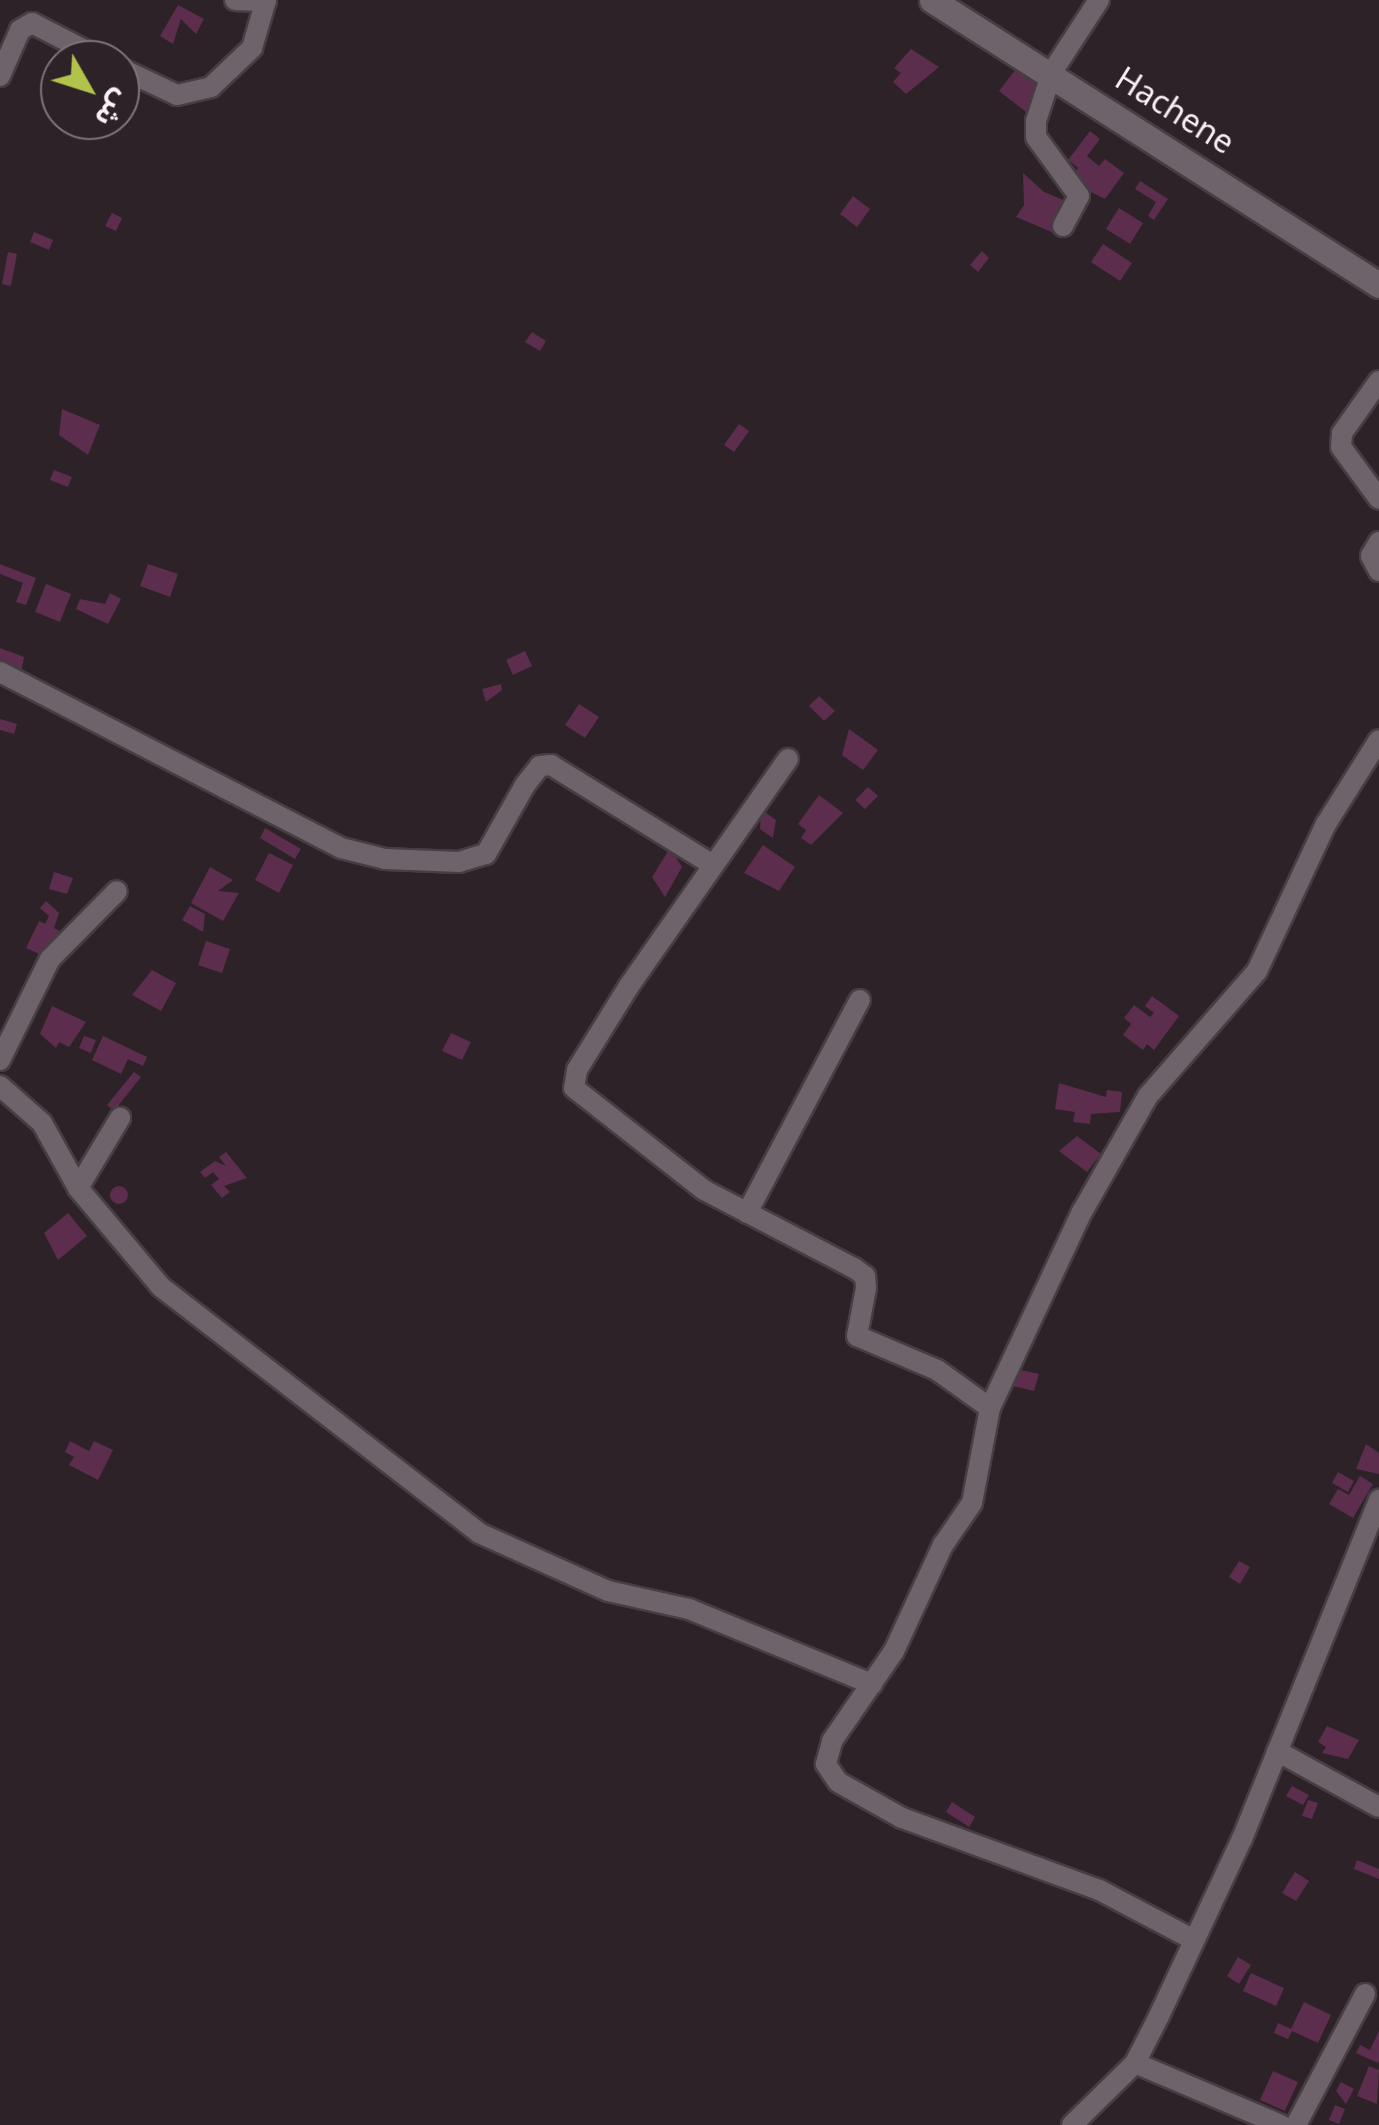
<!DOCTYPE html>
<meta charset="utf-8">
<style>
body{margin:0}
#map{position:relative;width:1379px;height:2125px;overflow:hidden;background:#2c2228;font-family:Georgia,"Noto Sans Arabic",serif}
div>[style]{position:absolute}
.building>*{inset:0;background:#5d2d4d}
.round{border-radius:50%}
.roads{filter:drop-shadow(2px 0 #463e43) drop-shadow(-2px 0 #463e43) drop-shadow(0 2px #463e43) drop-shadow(0 -2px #463e43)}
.minor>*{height:20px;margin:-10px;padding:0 10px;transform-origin:10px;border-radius:10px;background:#6e636a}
.tertiary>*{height:25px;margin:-12.5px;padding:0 12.5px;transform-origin:12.5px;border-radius:12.5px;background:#6e636a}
span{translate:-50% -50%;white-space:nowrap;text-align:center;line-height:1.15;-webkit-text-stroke:10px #2c2228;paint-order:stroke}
.street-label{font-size:32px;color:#f8f1f5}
.north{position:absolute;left:40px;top:40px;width:100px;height:100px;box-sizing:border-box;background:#2c2228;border:2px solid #7e757a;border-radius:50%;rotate:129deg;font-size:28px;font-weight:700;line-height:40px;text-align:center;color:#f8f1f5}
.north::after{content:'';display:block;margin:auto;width:35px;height:45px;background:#b2c34c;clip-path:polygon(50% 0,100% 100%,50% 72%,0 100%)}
</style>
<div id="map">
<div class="building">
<div style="clip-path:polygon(178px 5px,204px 19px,196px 34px,181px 19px,173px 44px,160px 36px)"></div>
<div style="clip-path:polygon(911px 49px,939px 67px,906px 94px,893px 82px,901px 73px,894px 68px)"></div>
<div style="clip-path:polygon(1016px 69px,1043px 89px,1026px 112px,999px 91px)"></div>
<div style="clip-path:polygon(1090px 131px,1100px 139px,1087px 156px,1099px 166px,1105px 159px,1124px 173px,1105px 199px,1068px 181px,1078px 168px,1068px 160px)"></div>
<div style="clip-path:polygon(1023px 173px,1044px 192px,1078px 206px,1054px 233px,1016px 217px,1024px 205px)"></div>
<div style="clip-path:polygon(1140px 181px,1168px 199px,1154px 220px,1148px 216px,1156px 202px,1135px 189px)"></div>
<div style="clip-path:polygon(853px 196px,870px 209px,857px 227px,840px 214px)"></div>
<div style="clip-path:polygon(1119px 208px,1143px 223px,1130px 244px,1106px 229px)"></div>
<div style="clip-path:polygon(112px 213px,122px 218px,116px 231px,105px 226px)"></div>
<div style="clip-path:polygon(34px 232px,53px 240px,49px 250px,30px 242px)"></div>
<div style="clip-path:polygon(1103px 244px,1132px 263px,1120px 281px,1091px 262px)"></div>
<div style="clip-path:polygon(982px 251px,989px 258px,978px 272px,970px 265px)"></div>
<div style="clip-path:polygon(8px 252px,17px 254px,11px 286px,2px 284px)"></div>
<div style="clip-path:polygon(532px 332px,546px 341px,540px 351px,525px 342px)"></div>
<div style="clip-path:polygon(62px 409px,100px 425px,88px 455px,59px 435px)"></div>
<div style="clip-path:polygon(739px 424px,749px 431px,734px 452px,724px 445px)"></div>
<div style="clip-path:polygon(54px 470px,72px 477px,68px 487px,50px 480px)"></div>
<div style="clip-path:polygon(0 564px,36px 578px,26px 605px,16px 602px,23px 583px,0 574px)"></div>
<div style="clip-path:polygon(148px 564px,178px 574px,170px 597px,140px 586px)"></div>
<div style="clip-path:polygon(46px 584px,71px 594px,60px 622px,35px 612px)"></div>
<div style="clip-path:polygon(110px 593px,121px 599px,108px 624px,76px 609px,80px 599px,105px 604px)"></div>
<div style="clip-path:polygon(0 648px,24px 657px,20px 678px,0 671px)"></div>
<div style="clip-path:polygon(525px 651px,532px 666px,513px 675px,506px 660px)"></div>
<div style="clip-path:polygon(501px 684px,502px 690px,486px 702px,482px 689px)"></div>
<div style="clip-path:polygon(819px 696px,835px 711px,824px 721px,809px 706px)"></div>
<div style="clip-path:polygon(579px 704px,599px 717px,585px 738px,565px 725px)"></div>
<div style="clip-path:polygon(0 719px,17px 724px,14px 734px,0 730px)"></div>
<div style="clip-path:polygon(849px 729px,878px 750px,863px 770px,842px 755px)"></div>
<div style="clip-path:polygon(868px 787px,878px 796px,865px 809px,855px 800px)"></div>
<div style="clip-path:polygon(819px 795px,843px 813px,811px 845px,801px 838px,806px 830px,798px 824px)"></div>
<div style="clip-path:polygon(761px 809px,776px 820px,773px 838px,760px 829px)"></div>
<div style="clip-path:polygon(265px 828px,301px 849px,295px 859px,260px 838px)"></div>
<div style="clip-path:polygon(763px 845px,795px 867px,779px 891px,744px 873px)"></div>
<div style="clip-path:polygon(670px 848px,682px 867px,665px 897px,652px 877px)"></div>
<div style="clip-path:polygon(269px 853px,293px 865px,279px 893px,255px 880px)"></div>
<div style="clip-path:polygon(210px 867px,233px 880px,218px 891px,239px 893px,223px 921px,191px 903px)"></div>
<div style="clip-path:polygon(54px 872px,73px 878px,67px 894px,49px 889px)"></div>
<div style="clip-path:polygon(46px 901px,59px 913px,54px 928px,62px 932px,50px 959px,26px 948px,39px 921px,45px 924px,49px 916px,40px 908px)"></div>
<div style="clip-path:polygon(190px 906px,205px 914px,203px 932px,182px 920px)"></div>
<div style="clip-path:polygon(206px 941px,230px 949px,222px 973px,198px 965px)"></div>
<div style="clip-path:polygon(152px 970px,176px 983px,161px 1011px,132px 995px)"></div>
<div style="clip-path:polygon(1152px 996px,1179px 1016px,1154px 1050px,1147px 1044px,1143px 1050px,1123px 1035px,1131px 1024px,1124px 1018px,1134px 1005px,1150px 1017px,1154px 1013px,1145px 1006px)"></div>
<div style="clip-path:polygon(52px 1006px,86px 1022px,69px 1047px,59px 1042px,56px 1048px,40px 1034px)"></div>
<div style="clip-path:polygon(451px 1033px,471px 1042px,462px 1060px,442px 1051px)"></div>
<div style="clip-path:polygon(84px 1036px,96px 1040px,91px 1053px,79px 1048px)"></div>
<div style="clip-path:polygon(103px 1036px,147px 1057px,143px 1066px,128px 1059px,121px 1074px,92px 1060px)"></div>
<div style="clip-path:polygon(134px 1072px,141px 1077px,114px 1111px,107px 1105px)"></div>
<div style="clip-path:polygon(1059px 1083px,1106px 1097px,1107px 1090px,1122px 1092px,1120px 1112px,1091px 1114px,1090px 1124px,1073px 1122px,1075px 1112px,1055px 1109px)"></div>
<div style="clip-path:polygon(1077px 1136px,1101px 1154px,1087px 1172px,1059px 1151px)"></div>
<div style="clip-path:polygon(226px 1152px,247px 1178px,224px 1186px,230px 1192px,222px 1198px,211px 1185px,219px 1179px,213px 1172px,205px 1178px,200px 1172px,215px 1161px,226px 1166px,219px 1157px)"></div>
<div class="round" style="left:110px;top:1186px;width:18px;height:18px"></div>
<div style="clip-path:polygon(68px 1213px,87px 1236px,58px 1260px,44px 1233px)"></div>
<div style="clip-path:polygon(1017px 1369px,1039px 1374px,1034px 1391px,1013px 1386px)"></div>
<div style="clip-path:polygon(70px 1441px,89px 1451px,94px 1441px,113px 1450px,98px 1480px,69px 1465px,74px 1457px,65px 1452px)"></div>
<div style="clip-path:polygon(1366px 1444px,1379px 1453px,1379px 1474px,1356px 1469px)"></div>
<div style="clip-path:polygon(1338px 1472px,1354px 1481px,1348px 1492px,1332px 1483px)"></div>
<div style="clip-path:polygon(1360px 1476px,1373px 1484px,1353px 1518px,1329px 1504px,1338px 1489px,1349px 1495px)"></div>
<div style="clip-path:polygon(1239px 1561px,1250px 1567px,1240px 1584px,1229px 1577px)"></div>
<div style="clip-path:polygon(1327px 1726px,1359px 1740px,1348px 1759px,1322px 1753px,1326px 1747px,1318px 1742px)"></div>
<div style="clip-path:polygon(1292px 1786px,1309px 1795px,1303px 1805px,1286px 1796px)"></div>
<div style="clip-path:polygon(1308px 1800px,1318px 1803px,1312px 1819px,1302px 1816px)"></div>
<div style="clip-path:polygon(952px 1802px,975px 1817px,969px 1827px,946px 1812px)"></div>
<div style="clip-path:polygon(1357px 1860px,1379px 1869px,1379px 1879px,1354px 1869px)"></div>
<div style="clip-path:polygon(1295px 1872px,1309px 1881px,1296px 1901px,1282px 1893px)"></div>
<div style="clip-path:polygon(1238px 1957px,1251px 1965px,1239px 1984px,1227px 1976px)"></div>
<div style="clip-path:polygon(1251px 1973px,1284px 1988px,1276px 2006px,1243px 1991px)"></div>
<div style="clip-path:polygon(1304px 2002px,1331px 2015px,1318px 2043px,1292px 2031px,1288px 2039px,1274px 2033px,1278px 2023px,1291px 2029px)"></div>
<div style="clip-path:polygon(1379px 2031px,1379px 2061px,1378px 2063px,1356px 2053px,1360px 2045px,1370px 2050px)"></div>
<div style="clip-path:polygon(1369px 2066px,1379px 2070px,1377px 2104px,1357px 2096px)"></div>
<div style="clip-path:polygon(1273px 2071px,1298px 2082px,1285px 2111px,1260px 2100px)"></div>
<div style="clip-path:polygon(1341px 2082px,1354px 2089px,1346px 2104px,1336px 2091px)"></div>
<div style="clip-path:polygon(1335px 2105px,1345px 2109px,1339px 2124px,1329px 2120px)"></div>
</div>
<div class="roads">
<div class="minor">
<div style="left:235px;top:0;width:31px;rotate:2deg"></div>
<div style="left:120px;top:68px;width:63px;rotate:25.3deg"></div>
<div style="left:177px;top:95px;width:35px;rotate:-13deg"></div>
<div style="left:211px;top:87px;width:57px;rotate:-43.6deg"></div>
<div style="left:252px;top:48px;width:50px;rotate:-73.7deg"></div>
<div style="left:0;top:76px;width:50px;rotate:-66.5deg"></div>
<div style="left:20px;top:30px;width:14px;rotate:-30deg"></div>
<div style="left:32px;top:23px;width:81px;rotate:27.2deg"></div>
<div style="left:1063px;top:226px;width:34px;rotate:-62deg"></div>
<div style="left:1079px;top:196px;width:73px;rotate:-126.1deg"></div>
<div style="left:1036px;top:137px;width:16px;rotate:-90deg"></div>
<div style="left:1036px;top:121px;width:52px;rotate:-71.9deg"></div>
<div style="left:1052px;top:72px;width:86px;rotate:-56.9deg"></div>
<div style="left:1379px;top:381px;width:64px;rotate:125.4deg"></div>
<div style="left:1342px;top:433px;width:14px;rotate:94deg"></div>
<div style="left:1341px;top:447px;width:64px;rotate:53.8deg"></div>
<div style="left:1379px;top:542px;width:16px;rotate:120deg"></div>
<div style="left:1371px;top:556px;width:17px;rotate:62deg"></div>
<div style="left:0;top:672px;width:384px;rotate:27.3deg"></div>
<div style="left:341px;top:848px;width:45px;rotate:14deg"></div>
<div style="left:385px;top:859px;width:74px;rotate:2.3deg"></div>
<div style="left:459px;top:862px;width:28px;rotate:-17deg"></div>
<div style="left:486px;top:854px;width:79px;rotate:-60.5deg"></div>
<div style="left:525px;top:785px;width:24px;rotate:-52deg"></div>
<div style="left:540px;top:766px;width:11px;rotate:-5deg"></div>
<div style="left:551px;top:765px;width:188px;rotate:31.7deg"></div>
<div style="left:788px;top:759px;width:277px;rotate:125deg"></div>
<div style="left:629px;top:986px;width:99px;rotate:121.8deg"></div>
<div style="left:577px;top:1070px;width:18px;rotate:99deg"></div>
<div style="left:574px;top:1088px;width:165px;rotate:38.1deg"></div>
<div style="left:704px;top:1190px;width:169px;rotate:27.5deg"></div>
<div style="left:854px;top:1268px;width:14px;rotate:36deg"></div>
<div style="left:865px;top:1276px;width:12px;rotate:85deg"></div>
<div style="left:866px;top:1288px;width:49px;rotate:100.6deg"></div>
<div style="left:857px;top:1336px;width:87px;rotate:23deg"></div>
<div style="left:937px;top:1370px;width:65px;rotate:35.6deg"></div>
<div style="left:0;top:1060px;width:113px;rotate:-63.7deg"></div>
<div style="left:50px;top:959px;width:95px;rotate:-45.4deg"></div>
<div style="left:0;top:1086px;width:56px;rotate:41.4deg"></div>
<div style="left:42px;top:1123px;width:74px;rotate:61deg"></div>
<div style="left:78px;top:1188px;width:129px;rotate:50deg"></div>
<div style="left:161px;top:1287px;width:402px;rotate:37.7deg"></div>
<div style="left:479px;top:1533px;width:141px;rotate:24.2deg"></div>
<div style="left:608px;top:1591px;width:83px;rotate:12.5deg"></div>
<div style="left:689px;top:1609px;width:198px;rotate:22.3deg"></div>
<div style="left:78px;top:1188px;width:82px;rotate:-59deg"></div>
<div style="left:747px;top:1213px;width:241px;rotate:-62.1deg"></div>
<div style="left:1277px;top:1751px;width:116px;rotate:28.8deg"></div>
<div style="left:1194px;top:1940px;width:107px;rotate:-152.2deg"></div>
<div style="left:1099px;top:1890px;width:210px;rotate:-159.9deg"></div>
<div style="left:902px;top:1818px;width:73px;rotate:-150.6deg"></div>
<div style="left:838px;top:1782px;width:22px;rotate:-124deg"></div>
<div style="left:826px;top:1764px;width:24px;rotate:-75deg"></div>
<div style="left:832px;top:1741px;width:109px;rotate:-55.4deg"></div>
<div style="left:894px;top:1651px;width:117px;rotate:-65.2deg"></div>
<div style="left:943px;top:1545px;width:51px;rotate:-55.4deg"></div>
<div style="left:972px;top:1503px;width:97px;rotate:-79.3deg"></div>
<div style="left:990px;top:1408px;width:217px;rotate:-64.9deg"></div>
<div style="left:1082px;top:1212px;width:133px;rotate:-60.4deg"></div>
<div style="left:1148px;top:1096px;width:166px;rotate:-48.9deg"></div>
<div style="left:1257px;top:971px;width:162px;rotate:-64.9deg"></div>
<div style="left:1326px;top:824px;width:99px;rotate:-57.8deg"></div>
<div style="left:1135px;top:2063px;width:159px;rotate:23deg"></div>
<div style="left:1072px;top:2125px;width:88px;rotate:-44.5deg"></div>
<div style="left:1135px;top:2063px;width:53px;rotate:-62.9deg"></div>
<div style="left:1159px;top:2016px;width:195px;rotate:-64.9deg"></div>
<div style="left:1242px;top:1839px;width:366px;rotate:-68deg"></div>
<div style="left:1296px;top:2125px;width:148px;rotate:-62.2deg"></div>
</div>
<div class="tertiary">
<div style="left:932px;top:0;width:530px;rotate:32.52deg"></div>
</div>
</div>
<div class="street-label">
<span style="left:1174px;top:112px;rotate:32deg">Hachene</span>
</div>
<div class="north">ش</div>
</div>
